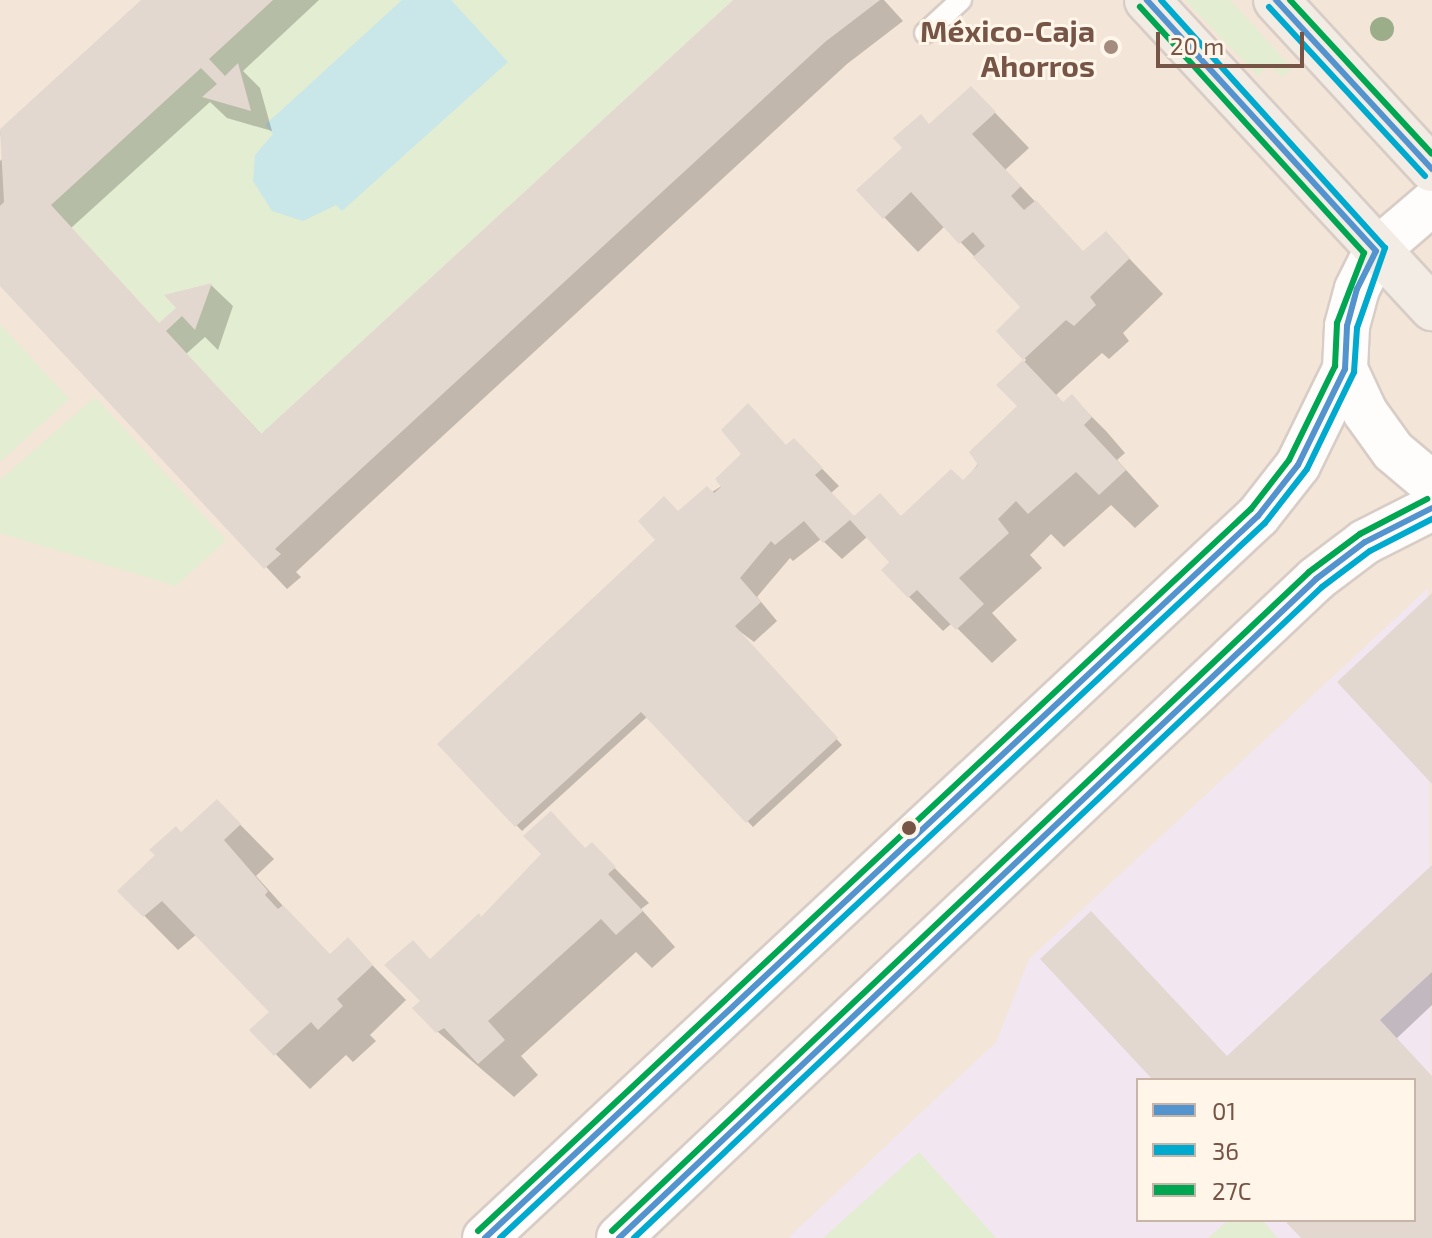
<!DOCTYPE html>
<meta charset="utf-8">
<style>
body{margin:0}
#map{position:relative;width:1432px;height:1238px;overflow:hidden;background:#f7f0e7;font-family:"Exo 2",sans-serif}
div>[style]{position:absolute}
.residential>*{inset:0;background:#f3e5d7}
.education>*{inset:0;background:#f2e6f1}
.green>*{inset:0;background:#e3edd1}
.water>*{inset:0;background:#c9e7e8}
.shadow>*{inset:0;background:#0003}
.building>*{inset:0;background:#e3d8cf}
.roads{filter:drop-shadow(2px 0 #d8cdc6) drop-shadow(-2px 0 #d8cdc6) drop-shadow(0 2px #d8cdc6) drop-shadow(0 -2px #d8cdc6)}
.service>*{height:20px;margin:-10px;padding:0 10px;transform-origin:10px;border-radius:10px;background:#fefdfb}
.secondary>*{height:44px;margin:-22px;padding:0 22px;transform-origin:22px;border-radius:22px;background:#fefdfb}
.primary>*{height:44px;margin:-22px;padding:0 22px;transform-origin:22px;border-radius:22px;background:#f2ece4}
.bus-1>*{height:6px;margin:-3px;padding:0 3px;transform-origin:3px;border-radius:3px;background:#5393ce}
.bus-2>*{height:6px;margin:-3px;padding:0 3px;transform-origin:3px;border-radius:3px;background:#00a9ce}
.bus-3>*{height:6px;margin:-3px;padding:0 3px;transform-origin:3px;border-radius:3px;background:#00a651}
.trees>*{width:24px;height:24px;margin:-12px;border-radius:50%;background:#9bad89}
.dots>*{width:22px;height:22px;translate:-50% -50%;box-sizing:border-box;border:4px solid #fff5e8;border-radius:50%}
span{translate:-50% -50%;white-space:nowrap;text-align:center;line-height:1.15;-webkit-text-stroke:6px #fff5e8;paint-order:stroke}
.poi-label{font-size:30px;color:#765547;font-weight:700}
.right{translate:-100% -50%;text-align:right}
.legend{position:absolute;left:1136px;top:1078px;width:280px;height:144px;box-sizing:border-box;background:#fff5e8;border:2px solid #c8b5a8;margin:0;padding:10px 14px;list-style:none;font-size:24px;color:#765547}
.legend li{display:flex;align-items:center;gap:16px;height:40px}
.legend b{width:40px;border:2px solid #c8b5a8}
.scale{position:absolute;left:1156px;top:32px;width:148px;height:36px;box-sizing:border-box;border:4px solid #765547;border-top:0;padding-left:10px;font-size:24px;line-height:28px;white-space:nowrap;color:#765547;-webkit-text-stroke:6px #fff5e8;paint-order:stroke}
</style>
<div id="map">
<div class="residential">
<div style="clip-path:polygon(evenodd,0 0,1432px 0,1432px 1238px,0 1238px,0 0,1138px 1080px,1414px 1080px,1414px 1220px,1138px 1220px,1138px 1080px)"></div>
</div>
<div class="education">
<div style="clip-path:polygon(evenodd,1428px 588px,1432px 1238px,788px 1238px,996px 1042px,1029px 959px,1428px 588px,1138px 1080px,1414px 1080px,1414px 1220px,1138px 1220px,1138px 1080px)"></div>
</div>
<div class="green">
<div style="clip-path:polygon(273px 0,733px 0,261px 434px,166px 331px,182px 316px,195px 329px,211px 283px,165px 295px,176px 308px,159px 323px,51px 205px,201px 68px,217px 84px,203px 96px,251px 111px,239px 64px,225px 76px,209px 59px)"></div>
<div style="clip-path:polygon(1185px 0,1230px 0,1292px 68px,1282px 77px,1268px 64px,1258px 76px)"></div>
<div style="clip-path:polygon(0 324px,69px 399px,0 462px)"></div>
<div style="clip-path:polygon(95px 397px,226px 540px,176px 586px,0 533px,0 480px)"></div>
<div style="clip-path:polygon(919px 1152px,996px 1238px,823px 1238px)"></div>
<div style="clip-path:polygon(1228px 1220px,1262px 1220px,1278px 1238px,1208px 1238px)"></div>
</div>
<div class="water">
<div style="clip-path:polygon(402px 0,451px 0,508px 62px,342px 211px,336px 205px,303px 221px,272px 211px,253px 181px,255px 155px,273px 134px,265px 125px)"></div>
</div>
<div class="shadow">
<div style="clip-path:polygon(144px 0,319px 0,243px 71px,260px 88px,272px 131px,227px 118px,210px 102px,71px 228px,160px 325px,211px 285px,233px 306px,218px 350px,205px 337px,186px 354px,262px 435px,736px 0,884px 0,903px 21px,847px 64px,358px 514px,296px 572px,301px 577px,287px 589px,0 284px,0 161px,5px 156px,0 132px)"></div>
<div style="clip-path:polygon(971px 88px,1029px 148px,1005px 170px,1084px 253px,1106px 234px,1163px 294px,1123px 333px,1129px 341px,1109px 359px,1102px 353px,1056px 395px,1064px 404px,1072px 397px,1106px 431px,1125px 453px,1117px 460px,1159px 506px,1135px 528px,1111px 505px,1064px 547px,1051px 534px,1030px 555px,1042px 568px,992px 613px,1017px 640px,992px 663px,952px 623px,943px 631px,909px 597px,891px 562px,868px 536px,842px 559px,821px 539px,793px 561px,790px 558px,757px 597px,777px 621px,754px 642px,730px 624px,842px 745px,753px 827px,648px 716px,522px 831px,440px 744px,655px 543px,679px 513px,794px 440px,839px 486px,831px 493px,854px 519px,902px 518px,964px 483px,1020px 406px,999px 385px,1026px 360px,999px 331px,1023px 307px,945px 226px,918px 252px,884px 217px,930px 126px)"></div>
<div style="clip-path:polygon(217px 801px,274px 859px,256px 876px,302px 927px,330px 956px,348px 940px,406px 1000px,370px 1035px,376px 1041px,353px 1062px,346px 1055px,310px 1089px,252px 1030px,271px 1012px,197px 934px,178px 950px,120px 891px)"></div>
<div style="clip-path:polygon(592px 845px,649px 903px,641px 909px,675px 947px,652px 968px,636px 952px,521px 1056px,538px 1075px,514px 1097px,438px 1032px,422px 1001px,431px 961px)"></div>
<div style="clip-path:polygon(1432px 868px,1432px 1005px,1396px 1039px,1432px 1078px,1432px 1238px,1304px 1238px,1287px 1220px,1414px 1220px,1414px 1080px,1156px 1080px,1228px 1058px)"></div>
</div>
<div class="building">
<div style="clip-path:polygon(141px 0,273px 0,209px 59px,225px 76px,238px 63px,251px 111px,202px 97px,217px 84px,201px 68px,51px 205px,159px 323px,176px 308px,164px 295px,212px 283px,195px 330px,182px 316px,166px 331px,261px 434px,733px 0,880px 0,825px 42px,336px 492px,275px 549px,281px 554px,264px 569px,0 286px,0 206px,4px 202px,0 129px)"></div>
<div style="clip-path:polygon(971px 86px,996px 112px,972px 134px,1021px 186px,1011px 196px,1024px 210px,1036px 200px,1083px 251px,1106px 231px,1130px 258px,1090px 297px,1096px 305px,1074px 326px,1066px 320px,1023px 360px,996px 331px,1020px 307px,973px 257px,985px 246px,973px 232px,959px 244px,911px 192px,883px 219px,856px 190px,902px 148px,893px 138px,921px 114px,929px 124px)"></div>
<div style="clip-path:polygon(1023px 360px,1063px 402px,1072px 394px,1092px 417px,1084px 425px,1126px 470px,1099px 495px,1076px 472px,1028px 514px,1016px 501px,998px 519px,1009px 533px,959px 578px,984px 604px,956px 630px,917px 590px,908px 598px,881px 570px,889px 562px,850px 520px,823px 543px,804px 521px,775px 545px,771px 541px,740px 578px,761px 602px,735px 626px,838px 738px,746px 823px,641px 712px,515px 827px,437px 744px,655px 540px,638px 521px,664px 496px,678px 511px,707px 486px,714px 493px,721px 487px,715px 479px,741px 454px,721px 430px,748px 403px,786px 445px,794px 438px,823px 468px,815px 475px,854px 516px,880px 493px,901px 516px,951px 469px,963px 480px,978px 465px,969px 452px,1017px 406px,996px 385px)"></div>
<div style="clip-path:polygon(1432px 593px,1432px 784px,1337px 682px)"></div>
<div style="clip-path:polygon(217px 799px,241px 824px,224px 840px,268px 891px,265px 895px,278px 909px,283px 905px,330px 954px,348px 937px,373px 965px,337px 999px,343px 1006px,318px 1030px,311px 1022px,274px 1056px,249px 1030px,269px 1012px,162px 901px,143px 917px,117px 891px,155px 855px,149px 850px,176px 826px,181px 832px)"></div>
<div style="clip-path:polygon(551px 811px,585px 848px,592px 842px,616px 867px,608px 874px,643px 911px,616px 935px,601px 919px,488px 1021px,505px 1040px,478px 1064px,444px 1028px,436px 1033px,412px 1008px,420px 1001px,384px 965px,413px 940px,430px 959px,479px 913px,481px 917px,541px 854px,523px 836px)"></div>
<div style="clip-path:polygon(1432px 865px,1432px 972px,1380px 1020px,1432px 1076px,1432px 1238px,1301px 1238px,1284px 1220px,1414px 1220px,1414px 1080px,1153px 1080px,1040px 959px,1091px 911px,1227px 1056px)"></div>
</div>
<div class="roads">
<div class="service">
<div style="left:925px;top:33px;width:49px;rotate:-42.5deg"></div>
</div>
<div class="secondary">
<div style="left:1345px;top:369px;width:47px;rotate:65.1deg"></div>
<div style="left:1365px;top:412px;width:48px;rotate:54.3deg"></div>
<div style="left:1393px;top:451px;width:51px;rotate:40.2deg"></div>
<div style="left:485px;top:1238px;width:1058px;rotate:-43.05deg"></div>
<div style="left:1258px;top:516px;width:65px;rotate:-51.9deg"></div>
<div style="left:1298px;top:465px;width:107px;rotate:-63.9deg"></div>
<div style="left:1345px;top:369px;width:43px;rotate:-87.3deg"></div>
<div style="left:1347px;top:326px;width:38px;rotate:-75deg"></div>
<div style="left:1357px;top:289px;width:42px;rotate:-63.4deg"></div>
<div style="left:1376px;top:251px;width:74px;rotate:-40.6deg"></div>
<div style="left:619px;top:1238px;width:959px;rotate:-43.39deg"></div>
<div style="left:1316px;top:579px;width:61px;rotate:-37.1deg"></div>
<div style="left:1365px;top:542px;width:75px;rotate:-26.9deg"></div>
</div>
<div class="primary">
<div style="left:1147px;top:0;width:420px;rotate:47.2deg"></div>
<div style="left:1276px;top:0;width:230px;rotate:47.3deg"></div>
</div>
</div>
<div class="bus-1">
<div style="left:1276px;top:0;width:230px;rotate:47.3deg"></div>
<div style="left:485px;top:1238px;width:1058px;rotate:-43.05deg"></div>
<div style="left:1258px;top:516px;width:65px;rotate:-51.9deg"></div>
<div style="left:1298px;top:465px;width:107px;rotate:-63.9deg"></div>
<div style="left:1345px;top:369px;width:43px;rotate:-87.3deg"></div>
<div style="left:1347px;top:326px;width:38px;rotate:-75deg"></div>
<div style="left:1357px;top:289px;width:42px;rotate:-63.4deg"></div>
<div style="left:1376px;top:251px;width:340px;rotate:-132.4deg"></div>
<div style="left:619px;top:1238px;width:959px;rotate:-43.39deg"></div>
<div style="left:1316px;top:579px;width:61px;rotate:-37.1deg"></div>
<div style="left:1365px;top:542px;width:75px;rotate:-26.9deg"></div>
</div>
<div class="bus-2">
<div style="left:1269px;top:7px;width:230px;rotate:47.3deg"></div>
<div style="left:500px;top:1238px;width:1047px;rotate:-43.07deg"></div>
<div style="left:1265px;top:523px;width:68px;rotate:-52.1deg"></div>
<div style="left:1307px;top:469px;width:108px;rotate:-64.1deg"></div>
<div style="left:1354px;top:372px;width:44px;rotate:-86.1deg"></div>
<div style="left:1357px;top:328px;width:85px;rotate:-70.7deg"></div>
<div style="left:1385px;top:248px;width:334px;rotate:-132.1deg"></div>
<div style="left:634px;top:1238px;width:947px;rotate:-43.42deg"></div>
<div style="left:1322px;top:587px;width:60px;rotate:-36.9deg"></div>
<div style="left:1370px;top:551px;width:70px;rotate:-27.3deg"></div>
</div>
<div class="bus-3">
<div style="left:1290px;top:0;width:209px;rotate:47.3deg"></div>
<div style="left:478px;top:1231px;width:1058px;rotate:-43.05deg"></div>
<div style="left:1251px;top:509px;width:62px;rotate:-52.2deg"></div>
<div style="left:1289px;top:460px;width:105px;rotate:-63.9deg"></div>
<div style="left:1335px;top:366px;width:43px;rotate:-87.3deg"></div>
<div style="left:1337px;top:323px;width:75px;rotate:-68.9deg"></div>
<div style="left:1364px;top:253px;width:333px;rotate:-132.3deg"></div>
<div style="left:612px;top:1231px;width:959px;rotate:-43.39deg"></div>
<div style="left:1309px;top:572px;width:64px;rotate:-36.7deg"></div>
<div style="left:1360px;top:534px;width:76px;rotate:-27.6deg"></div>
</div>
<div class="trees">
<div style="left:1382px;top:29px"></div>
</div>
<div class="dots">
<div style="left:1111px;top:47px;background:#a38b7f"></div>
<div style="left:909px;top:828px;background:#765547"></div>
</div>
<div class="poi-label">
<span class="right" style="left:1095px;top:47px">México-Caja<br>Ahorros</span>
</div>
<ul class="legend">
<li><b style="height:10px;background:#5393ce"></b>01</li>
<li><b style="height:10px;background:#00a9ce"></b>36</li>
<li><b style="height:10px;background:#00a651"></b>27C</li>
</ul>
<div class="scale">20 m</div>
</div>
